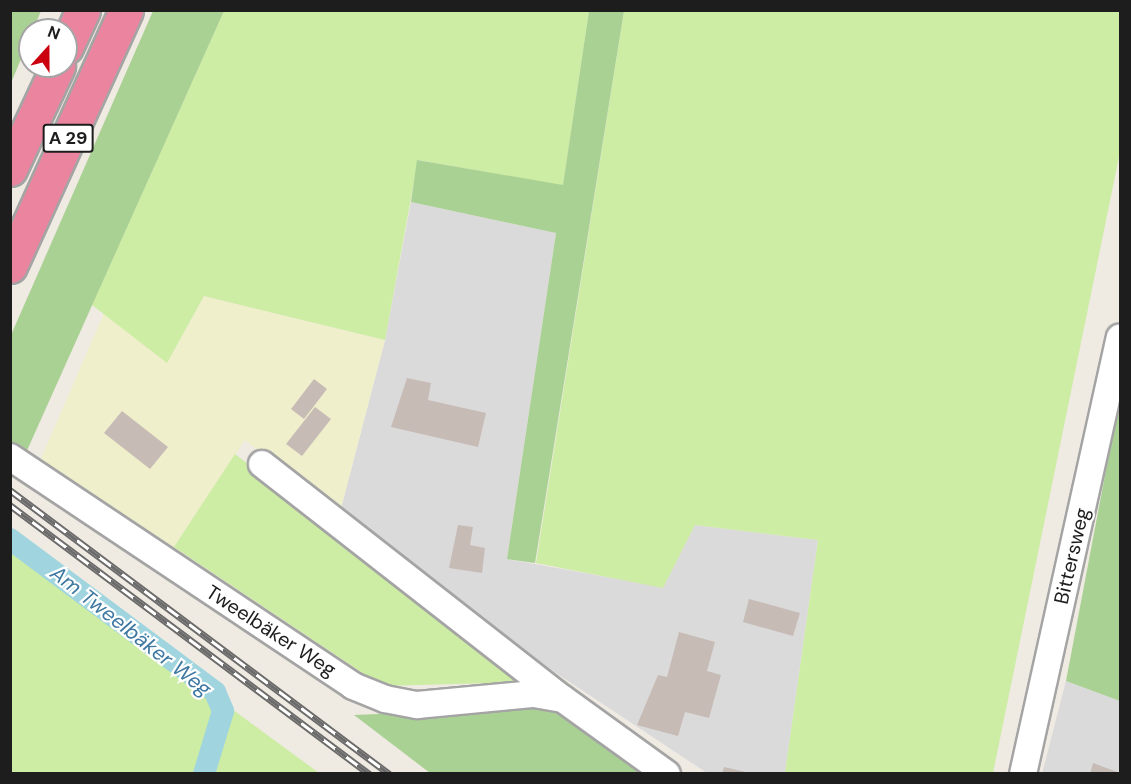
<!DOCTYPE html>
<meta charset="utf-8">
<style>
body{margin:0}
#map{position:relative;width:1131px;height:784px;overflow:hidden;background:#efeae2;font-family:"DM Sans",sans-serif}
div>[style]{position:absolute}
.residential>*{inset:0;background:#dbdada}
.farmland>*{inset:0;background:#efefcc}
.grass>*{inset:0;background:#cdeca4}
.forest>*{inset:0;background:#aad194}
.canal>*{height:22px;margin:-11px;padding:0 11px;transform-origin:11px;border-radius:11px;background:#a0d5df}
.building>*{inset:0;background:#c7bbb5}
.roads{filter:drop-shadow(2px 0 #a4a4a4) drop-shadow(-2px 0 #a4a4a4) drop-shadow(0 2px #a4a4a4) drop-shadow(0 -2px #a4a4a4)}
.minor>*{height:26px;margin:-13px;padding:0 13px;transform-origin:13px;border-radius:13px;background:#fff}
.highway>*{height:33px;margin:-16.5px;padding:0 16.5px;transform-origin:16.5px;border-radius:16.5px;background:#eb859f}
.rail>*{height:7px;margin-top:-3.5px;transform-origin:0;background:repeating-linear-gradient(90deg,#fff 0 14px,#6b6b6b 0 28px);box-sizing:border-box;border-block:2px solid #6b6b6b}
span{translate:-50% -50%;white-space:nowrap;text-align:center;line-height:1.15;-webkit-text-stroke:4.5px #fff;paint-order:stroke}
.shield-label span{padding:2px 4px;background:#fff;border:2px solid;border-radius:4px;-webkit-text-stroke-width:0}
.shield-label{font-size:18px;color:#1d1d1d;font-weight:700}
.street-label{font-size:20px;color:#1d1d1d}
.water-label{font-size:21px;color:#3f78a1;font-style:italic}
.frame{position:absolute;inset:0;border:12px solid #1d1d1d;pointer-events:none}
.north{position:absolute;left:18px;top:18px;width:60px;height:60px;box-sizing:border-box;background:#fff;border:2px solid #a5a5a5;border-radius:50%;rotate:21deg;font-size:16px;font-weight:700;line-height:24px;text-align:center;color:#1d1d1d}
.north::after{content:'';display:block;margin:auto;width:21px;height:27px;background:#ca000f;clip-path:polygon(50% 0,100% 100%,50% 72%,0 100%)}
</style>
<div id="map">
<div class="residential">
<div style="clip-path:polygon(411px 202px,556px 233px,507px 559px,663px 587px,695px 525px,818px 540px,785px 773px,707px 773px,547px 667px,339px 516px,385px 340px)"></div>
<div style="clip-path:polygon(1066px 681px,1120px 701px,1120px 773px,1042px 774px)"></div>
</div>
<div class="farmland">
<div style="clip-path:polygon(204px 296px,385px 340px,339px 516px,245px 440px,174px 547px,39px 463px,104px 313px,167px 363px)"></div>
</div>
<div class="grass">
<div style="clip-path:polygon(224px 11px,589px 11px,563px 186px,418px 160px,385px 340px,204px 296px,167px 363px,92px 305px)"></div>
<div style="clip-path:polygon(624px 11px,1120px 11px,1120px 152px,993px 773px,785px 773px,818px 540px,695px 525px,663px 588px,536px 563px)"></div>
<div style="clip-path:polygon(235px 454px,530px 682px,382px 686px,174px 547px)"></div>
<div style="clip-path:polygon(11px 547px,319px 773px,11px 773px)"></div>
</div>
<div class="forest">
<div style="clip-path:polygon(11px 10px,41px 11px,11px 83px,10px 11px)"></div>
<div style="clip-path:polygon(153px 11px,224px 11px,25px 455px,11px 444px,11px 335px)"></div>
<div style="clip-path:polygon(589px 11px,624px 11px,535px 563px,507px 559px,556px 233px,411px 202px,417px 160px,563px 185px)"></div>
<div style="clip-path:polygon(1120px 396px,1120px 701px,1066px 681px)"></div>
<div style="clip-path:polygon(560px 706px,654px 773px,430px 773px,354px 715px)"></div>
</div>
<div class="canal">
<div style="left:10px;top:539px;width:256px;rotate:36.7deg"></div>
<div style="left:215px;top:692px;width:21px;rotate:67deg"></div>
<div style="left:223px;top:711px;width:66px;rotate:106.8deg"></div>
</div>
<div class="building">
<div style="clip-path:polygon(407px 378px,431px 383px,428px 400px,486px 413px,478px 447px,391px 427px)"></div>
<div style="clip-path:polygon(314px 379px,327px 389px,304px 419px,291px 409px)"></div>
<div style="clip-path:polygon(315px 407px,331px 419px,302px 456px,286px 444px)"></div>
<div style="clip-path:polygon(122px 411px,168px 447px,150px 469px,104px 433px)"></div>
<div style="clip-path:polygon(458px 525px,473px 527px,470px 545px,485px 548px,482px 573px,449px 568px)"></div>
<div style="clip-path:polygon(749px 599px,800px 613px,793px 636px,743px 622px)"></div>
<div style="clip-path:polygon(679px 632px,715px 642px,707px 671px,721px 675px,709px 718px,685px 712px,678px 736px,637px 725px,658px 675px,667px 677px)"></div>
<div style="clip-path:polygon(1093px 763px,1120px 773px,1120px 774px,1090px 774px)"></div>
<div style="clip-path:polygon(724px 767px,750px 773px,750px 774px,722px 774px)"></div>
</div>
<div class="roads">
<div class="minor">
<div style="left:10px;top:457px;width:412px;rotate:33.7deg"></div>
<div style="left:353px;top:686px;width:35px;rotate:22deg"></div>
<div style="left:385px;top:699px;width:33px;rotate:11deg"></div>
<div style="left:417px;top:705px;width:118px;rotate:-5.4deg"></div>
<div style="left:534px;top:694px;width:29px;rotate:10deg"></div>
<div style="left:563px;top:699px;width:128px;rotate:35.8deg"></div>
<div style="left:262px;top:464px;width:378px;rotate:38deg"></div>
<div style="left:1023px;top:774px;width:447px;rotate:-77.5deg"></div>
</div>
<div class="highway">
<div style="left:66px;top:47px;width:41px;rotate:-65.3deg"></div>
<div style="left:10px;top:169px;width:114px;rotate:-65deg"></div>
<div style="left:10px;top:266px;width:281px;rotate:-65.6deg"></div>
</div>
</div>
<div class="rail">
<div style="left:10px;top:490px;width:474px;rotate:36.8deg"></div>
<div style="left:10px;top:505px;width:449px;rotate:36.8deg"></div>
</div>
<div class="shield-label">
<span style="left:68px;top:138px">A 29</span>
</div>
<div class="street-label">
<span style="left:1072px;top:556px;rotate:-77deg">Bittersweg</span>
<span style="left:271px;top:631px;rotate:33deg">Tweelbäker Weg</span>
</div>
<div class="water-label">
<span style="left:131px;top:631px;rotate:38deg">Am Tweelbäker Weg</span>
</div>
<div class="frame"></div>
<div class="north">N</div>
</div>
